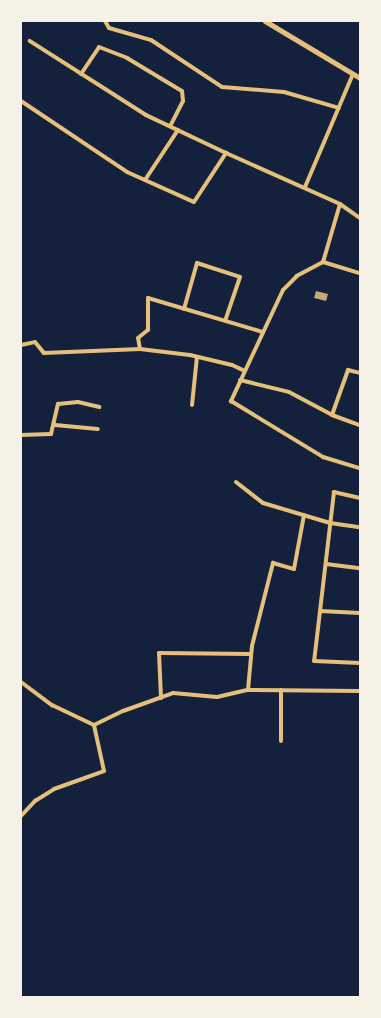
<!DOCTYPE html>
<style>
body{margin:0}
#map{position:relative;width:381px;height:1018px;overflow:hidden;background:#14213d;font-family:"Fira Sans",sans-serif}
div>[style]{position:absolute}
.building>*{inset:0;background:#c6a872}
.minor>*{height:4px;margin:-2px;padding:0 2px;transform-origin:2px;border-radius:2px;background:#e5c07b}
.tertiary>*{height:5px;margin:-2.5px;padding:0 2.5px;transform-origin:2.5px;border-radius:2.5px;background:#e5c07b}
span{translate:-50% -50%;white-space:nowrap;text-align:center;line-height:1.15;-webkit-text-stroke:4.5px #f6f1e7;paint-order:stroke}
.frame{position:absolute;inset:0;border:22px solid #f6f1e7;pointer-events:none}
</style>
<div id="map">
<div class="building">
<div style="clip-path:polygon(316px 291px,328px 294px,326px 301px,314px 298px)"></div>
</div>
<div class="minor">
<div style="left:105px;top:21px;width:8px;rotate:60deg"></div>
<div style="left:109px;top:28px;width:44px;rotate:15.9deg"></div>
<div style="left:151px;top:40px;width:85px;rotate:33.5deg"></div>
<div style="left:222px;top:87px;width:62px;rotate:4.6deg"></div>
<div style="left:284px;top:92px;width:57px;rotate:16.2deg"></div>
<div style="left:81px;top:74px;width:32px;rotate:-56deg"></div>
<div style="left:99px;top:47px;width:30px;rotate:21deg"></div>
<div style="left:127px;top:58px;width:64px;rotate:31deg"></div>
<div style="left:182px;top:91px;width:10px;rotate:84deg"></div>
<div style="left:183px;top:101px;width:28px;rotate:117deg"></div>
<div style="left:21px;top:101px;width:128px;rotate:33.8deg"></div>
<div style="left:127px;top:172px;width:73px;rotate:24.1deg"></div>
<div style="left:194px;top:202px;width:59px;rotate:-56.9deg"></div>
<div style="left:226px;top:153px;width:89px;rotate:-154.6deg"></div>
<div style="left:146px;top:115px;width:138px;rotate:-147.5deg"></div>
<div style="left:226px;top:153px;width:125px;rotate:24.1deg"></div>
<div style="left:340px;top:204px;width:24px;rotate:35deg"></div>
<div style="left:145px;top:180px;width:60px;rotate:-56.6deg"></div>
<div style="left:305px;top:187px;width:123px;rotate:-67deg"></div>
<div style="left:340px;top:204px;width:60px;rotate:106.3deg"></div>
<div style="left:323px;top:262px;width:30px;rotate:152deg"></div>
<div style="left:297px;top:276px;width:20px;rotate:135deg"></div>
<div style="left:283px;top:290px;width:123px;rotate:115.1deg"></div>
<div style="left:231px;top:401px;width:108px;rotate:31.3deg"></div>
<div style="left:323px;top:457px;width:39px;rotate:17deg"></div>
<div style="left:323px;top:262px;width:39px;rotate:17deg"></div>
<div style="left:184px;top:309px;width:48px;rotate:-74.2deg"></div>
<div style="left:197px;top:263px;width:45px;rotate:18deg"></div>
<div style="left:240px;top:277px;width:46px;rotate:108.8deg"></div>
<div style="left:21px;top:345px;width:14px;rotate:-12deg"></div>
<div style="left:35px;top:342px;width:14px;rotate:51deg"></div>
<div style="left:44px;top:353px;width:96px;rotate:-2.4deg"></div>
<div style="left:140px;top:349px;width:50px;rotate:6.8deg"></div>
<div style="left:190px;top:355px;width:43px;rotate:13.4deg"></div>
<div style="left:232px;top:365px;width:14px;rotate:25deg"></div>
<div style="left:140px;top:349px;width:11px;rotate:-100deg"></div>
<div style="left:138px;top:338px;width:13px;rotate:-39deg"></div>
<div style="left:148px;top:330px;width:32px;rotate:-90deg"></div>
<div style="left:148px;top:298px;width:120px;rotate:16.5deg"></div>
<div style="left:240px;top:380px;width:50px;rotate:13.8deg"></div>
<div style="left:289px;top:392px;width:49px;rotate:28.1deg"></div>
<div style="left:332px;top:415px;width:30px;rotate:20deg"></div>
<div style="left:192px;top:405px;width:48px;rotate:-84.1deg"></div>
<div style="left:332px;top:415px;width:48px;rotate:-70.4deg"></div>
<div style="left:348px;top:370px;width:12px;rotate:14deg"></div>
<div style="left:55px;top:425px;width:43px;rotate:5.3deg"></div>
<div style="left:21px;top:435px;width:30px;rotate:-2deg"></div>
<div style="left:51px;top:434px;width:31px;rotate:-77deg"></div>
<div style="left:58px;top:404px;width:20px;rotate:-6deg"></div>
<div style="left:78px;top:402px;width:22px;rotate:13deg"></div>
<div style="left:236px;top:482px;width:34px;rotate:38deg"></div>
<div style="left:263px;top:503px;width:70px;rotate:16.6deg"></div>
<div style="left:330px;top:523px;width:30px;rotate:8deg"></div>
<div style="left:360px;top:498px;width:27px;rotate:-167deg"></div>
<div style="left:334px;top:492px;width:170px;rotate:96.7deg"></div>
<div style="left:314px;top:661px;width:46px;rotate:2.5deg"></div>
<div style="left:326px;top:564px;width:34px;rotate:7deg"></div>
<div style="left:320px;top:611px;width:40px;rotate:2.9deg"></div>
<div style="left:21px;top:682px;width:39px;rotate:37deg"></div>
<div style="left:52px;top:705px;width:47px;rotate:25.5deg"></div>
<div style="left:248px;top:690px;width:44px;rotate:-84.8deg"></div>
<div style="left:252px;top:646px;width:86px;rotate:-75.8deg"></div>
<div style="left:273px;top:563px;width:22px;rotate:16deg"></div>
<div style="left:294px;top:569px;width:55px;rotate:-79.5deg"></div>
<div style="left:281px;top:690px;width:51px;rotate:90deg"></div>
<div style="left:161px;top:698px;width:45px;rotate:-92.5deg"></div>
<div style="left:159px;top:653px;width:92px;rotate:0.6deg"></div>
<div style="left:94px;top:725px;width:32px;rotate:-26deg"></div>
<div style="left:123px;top:711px;width:53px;rotate:-19.8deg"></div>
<div style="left:173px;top:693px;width:44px;rotate:5.2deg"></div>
<div style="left:217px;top:697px;width:32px;rotate:-13deg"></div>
<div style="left:248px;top:690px;width:112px;rotate:0.5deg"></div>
<div style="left:21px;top:816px;width:21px;rotate:-47deg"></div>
<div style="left:35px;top:801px;width:22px;rotate:-32deg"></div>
<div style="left:54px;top:789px;width:53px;rotate:-19.8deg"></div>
<div style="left:104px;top:771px;width:47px;rotate:-102.3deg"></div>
</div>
<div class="tertiary">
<div style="left:265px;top:21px;width:111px;rotate:31deg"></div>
</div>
<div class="frame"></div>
</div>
